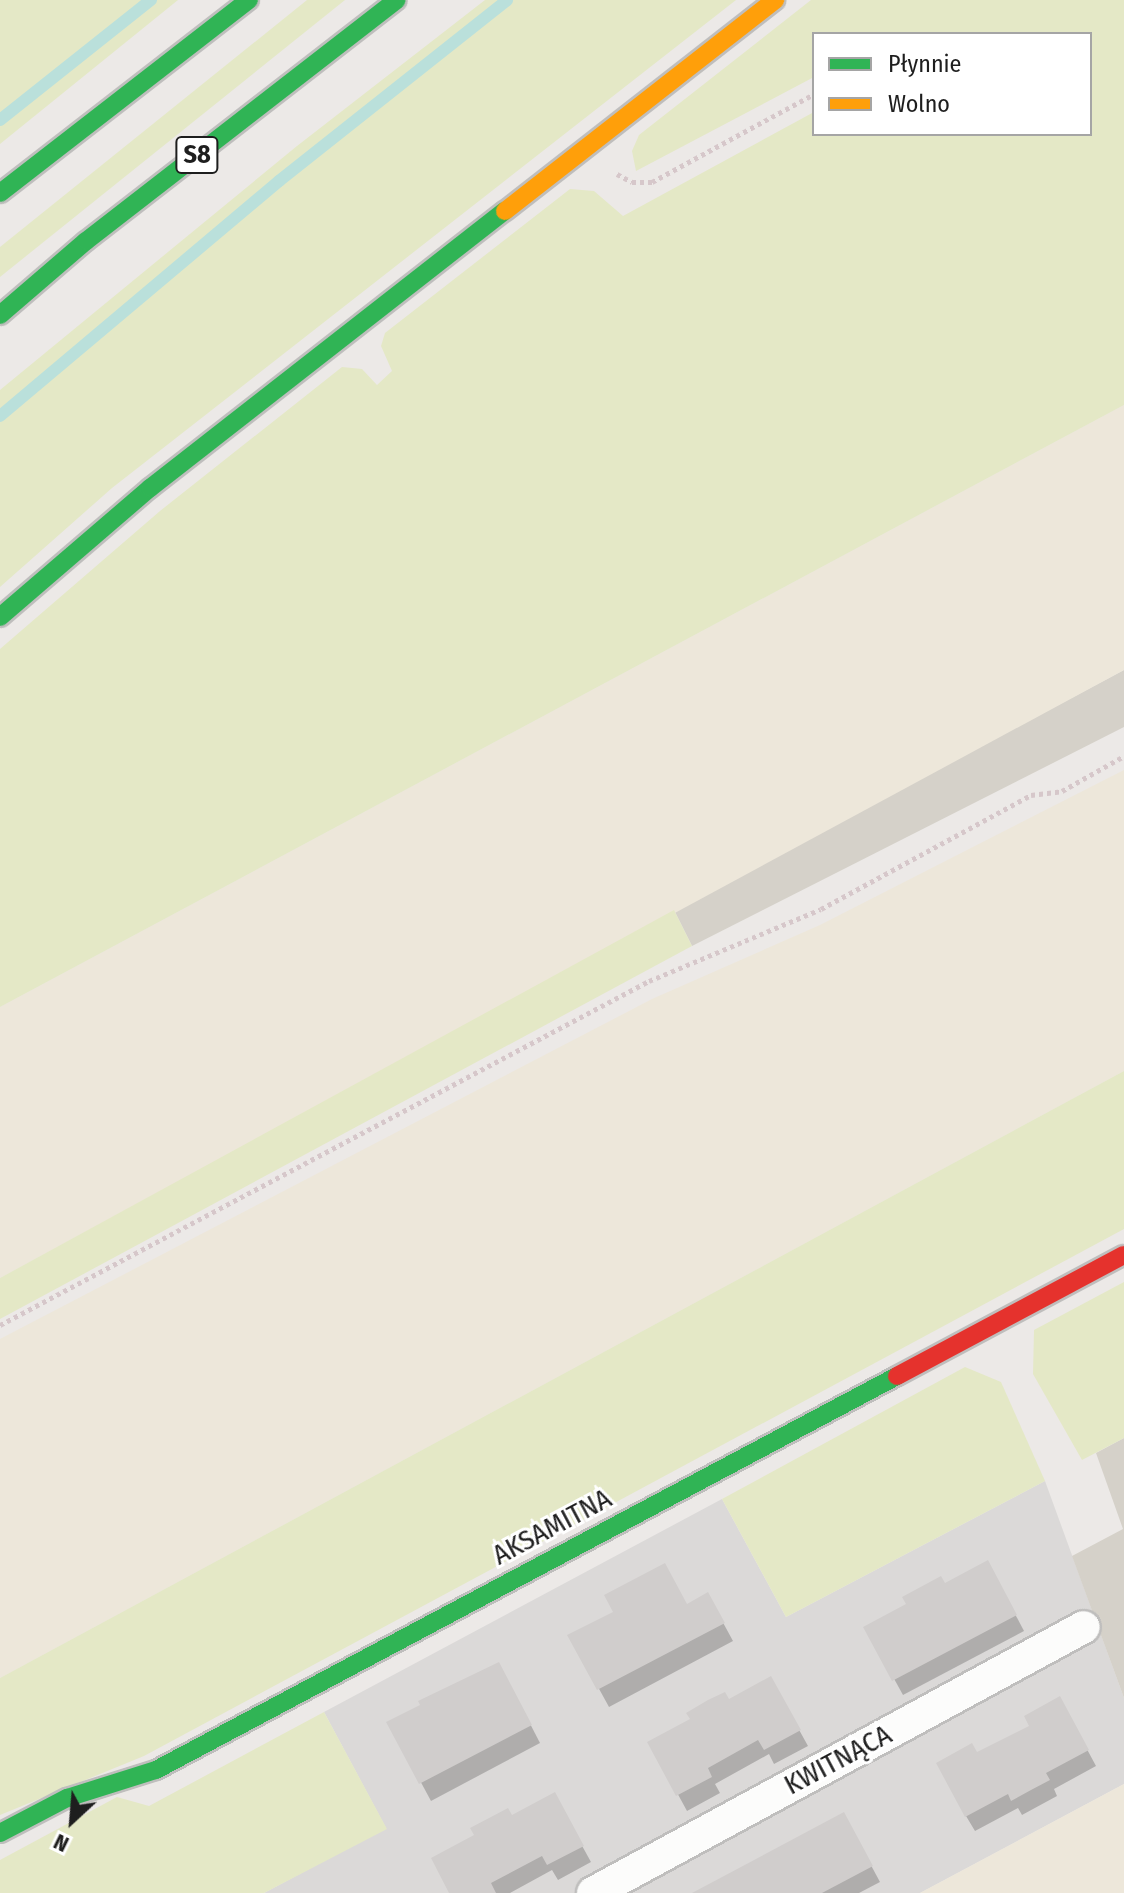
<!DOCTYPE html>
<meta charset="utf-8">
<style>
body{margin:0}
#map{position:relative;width:1124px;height:1893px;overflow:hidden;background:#ece9e7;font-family:"Fira Sans Condensed",sans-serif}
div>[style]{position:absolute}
.residential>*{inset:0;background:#dbd9d8}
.construction>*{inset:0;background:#d5d1c9}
.farmland>*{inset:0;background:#ede7da}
.grass>*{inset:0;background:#e4e8c6}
.shadow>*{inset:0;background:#0003}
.stream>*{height:12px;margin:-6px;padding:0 6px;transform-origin:6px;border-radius:6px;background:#bae0db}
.building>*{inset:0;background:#d0cdcc}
.path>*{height:5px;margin-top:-2.5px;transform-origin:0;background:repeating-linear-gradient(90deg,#d6c7ca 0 4px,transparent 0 8px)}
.roads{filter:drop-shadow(2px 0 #bfbebd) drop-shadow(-2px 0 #bfbebd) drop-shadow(0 2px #bfbebd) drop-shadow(0 -2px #bfbebd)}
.street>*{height:32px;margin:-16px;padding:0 16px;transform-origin:16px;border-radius:16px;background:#fcfcfb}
.fast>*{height:18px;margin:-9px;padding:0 9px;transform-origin:9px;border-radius:9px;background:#30b455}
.slow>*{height:18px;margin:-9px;padding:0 9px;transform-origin:9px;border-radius:9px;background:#ff9f0a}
.jam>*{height:18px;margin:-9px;padding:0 9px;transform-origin:9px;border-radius:9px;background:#e5322d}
span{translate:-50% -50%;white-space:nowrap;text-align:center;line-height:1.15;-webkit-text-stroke:6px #fff;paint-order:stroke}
.shield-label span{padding:2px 6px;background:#fff;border:2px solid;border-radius:6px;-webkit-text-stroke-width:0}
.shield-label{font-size:26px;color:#1e1e1e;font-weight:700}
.street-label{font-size:28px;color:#1e1e1e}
.legend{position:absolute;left:812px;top:32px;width:280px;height:104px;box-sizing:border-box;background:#fff;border:2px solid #a5a5a5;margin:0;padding:10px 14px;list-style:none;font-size:24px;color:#1e1e1e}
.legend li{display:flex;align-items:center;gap:16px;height:40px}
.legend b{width:40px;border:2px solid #a5a5a5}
.north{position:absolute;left:32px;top:1781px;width:80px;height:80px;-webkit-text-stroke:6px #fff;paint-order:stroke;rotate:206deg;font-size:22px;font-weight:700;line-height:32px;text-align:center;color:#1e1e1e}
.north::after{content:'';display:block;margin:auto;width:28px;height:36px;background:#1e1e1e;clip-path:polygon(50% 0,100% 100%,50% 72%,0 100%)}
</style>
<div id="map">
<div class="residential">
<div style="clip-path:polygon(1045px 1481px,1124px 1698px,1124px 1784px,920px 1893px,264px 1893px,386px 1828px,324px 1712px,722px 1499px,786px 1617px)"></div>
</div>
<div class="construction">
<div style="clip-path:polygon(1124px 670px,1124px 727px,692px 946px,674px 910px)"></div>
<div style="clip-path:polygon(1124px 1438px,1124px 1698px,1072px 1556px,1123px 1529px,1096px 1453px)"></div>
</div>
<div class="farmland">
<div style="clip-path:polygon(1124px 405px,1124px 670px,0 1278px,0 1007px)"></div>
<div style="clip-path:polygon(1124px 770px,1124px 1071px,0 1678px,0 1339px,652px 999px,820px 925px)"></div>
<div style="clip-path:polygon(1124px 1784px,1124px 1893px,920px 1893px,1051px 1823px)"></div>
</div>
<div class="grass">
<div style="clip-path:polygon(0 0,178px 0,0 144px)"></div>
<div style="clip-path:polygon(307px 0,345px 0,0 277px,0 247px)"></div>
<div style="clip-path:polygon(485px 0,736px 0,112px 488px,0 587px,0 390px,297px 146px)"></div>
<div style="clip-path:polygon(811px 0,1124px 0,1124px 405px,0 1007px,0 649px,160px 511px,342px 367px,362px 369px,377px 385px,392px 371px,381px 346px,385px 333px,570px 189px,594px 191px,623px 216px,814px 112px,814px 134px,1090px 134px,1090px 34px,814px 34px,814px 77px,636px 171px,632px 151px,639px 135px)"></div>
<div style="clip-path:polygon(674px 910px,692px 946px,0 1319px,0 1278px)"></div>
<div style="clip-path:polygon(1124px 1071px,1124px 1229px,144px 1756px,0 1815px,0 1678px)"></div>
<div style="clip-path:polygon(1124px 1282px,1124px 1438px,1082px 1460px,1033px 1374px,1034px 1330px)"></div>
<div style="clip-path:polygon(965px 1367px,1001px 1382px,1045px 1481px,786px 1617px,722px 1499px)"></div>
<div style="clip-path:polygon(324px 1712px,387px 1829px,264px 1893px,0 1893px,0 1860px,117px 1797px,149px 1806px)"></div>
</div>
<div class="shadow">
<div style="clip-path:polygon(996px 1578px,1024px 1631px,903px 1695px,866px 1628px,944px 1586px)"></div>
<div style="clip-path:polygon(708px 1595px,733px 1641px,609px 1707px,570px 1636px,616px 1613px,687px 1606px)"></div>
<div style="clip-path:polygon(771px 1679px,808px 1746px,774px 1764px,769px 1754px,715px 1784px,720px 1793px,687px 1811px,650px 1743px)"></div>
<div style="clip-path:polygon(509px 1683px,540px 1743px,431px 1801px,389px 1723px)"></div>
<div style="clip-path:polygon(1068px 1714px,1096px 1766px,1054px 1789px,1057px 1796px,1022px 1815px,1018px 1808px,975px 1831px,966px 1816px,976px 1754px)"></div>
<div style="clip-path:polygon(554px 1795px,591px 1862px,558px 1880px,552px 1870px,510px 1893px,452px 1893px,512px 1817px)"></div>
<div style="clip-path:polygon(852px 1830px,880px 1882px,859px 1893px,729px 1893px)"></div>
</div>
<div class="stream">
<div style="left:0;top:120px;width:193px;rotate:-38.5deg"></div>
<div style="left:0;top:416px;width:365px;rotate:-40.1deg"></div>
<div style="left:279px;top:181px;width:291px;rotate:-38.4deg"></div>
</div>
<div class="building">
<div style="clip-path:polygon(988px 1560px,1017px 1615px,892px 1681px,863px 1627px,906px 1604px,902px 1597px,941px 1576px,945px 1583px)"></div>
<div style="clip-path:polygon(665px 1563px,687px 1604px,708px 1592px,725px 1623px,597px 1690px,567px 1635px,613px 1612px,604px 1595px)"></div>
<div style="clip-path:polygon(499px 1662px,532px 1725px,419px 1784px,386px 1722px,420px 1705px,418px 1701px)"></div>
<div style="clip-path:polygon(771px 1676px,801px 1730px,764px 1750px,758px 1740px,708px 1768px,712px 1777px,676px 1796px,647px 1742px,690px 1719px,686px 1713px,708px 1700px,725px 1692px,729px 1699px)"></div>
<div style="clip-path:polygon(1060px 1696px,1089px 1750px,1046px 1773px,1050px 1780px,1031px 1790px,1011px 1801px,1008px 1794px,965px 1817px,936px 1763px,972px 1743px,977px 1752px,1029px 1726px,1024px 1716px)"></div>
<div style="clip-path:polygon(555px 1792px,584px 1846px,547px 1865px,542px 1856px,491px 1883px,496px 1893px,449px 1893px,431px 1858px,474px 1835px,470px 1828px,491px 1817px,508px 1808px,512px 1815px)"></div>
<div style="clip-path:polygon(844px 1812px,873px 1866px,822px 1893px,692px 1893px)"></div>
</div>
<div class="path">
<div style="left:617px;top:174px;width:17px;rotate:28deg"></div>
<div style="left:632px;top:182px;width:20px"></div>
<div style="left:652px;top:182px;width:184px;rotate:-28.5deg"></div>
<div style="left:0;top:1325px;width:735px;rotate:-27.93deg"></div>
<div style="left:649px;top:981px;width:186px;rotate:-22.7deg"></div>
<div style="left:821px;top:909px;width:239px;rotate:-28.5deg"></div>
<div style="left:1031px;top:795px;width:31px;rotate:-7deg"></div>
<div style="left:1062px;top:791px;width:71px;rotate:-29.4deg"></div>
</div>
<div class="roads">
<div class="street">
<div style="left:593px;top:1893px;width:558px;rotate:-28.45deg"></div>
</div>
<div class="fast">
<div style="left:0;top:193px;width:315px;rotate:-37.8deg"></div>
<div style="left:0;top:315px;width:113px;rotate:-40.7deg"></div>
<div style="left:86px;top:241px;width:393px;rotate:-37.8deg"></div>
<div style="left:0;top:617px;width:198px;rotate:-40.7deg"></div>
<div style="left:150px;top:488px;width:450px;rotate:-38deg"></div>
<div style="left:0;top:1833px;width:76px;rotate:-27.6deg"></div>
<div style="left:67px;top:1798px;width:93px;rotate:-17.5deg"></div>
<div style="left:156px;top:1770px;width:839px;rotate:-28deg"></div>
</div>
<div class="slow">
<div style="left:505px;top:211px;width:343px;rotate:-38deg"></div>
</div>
<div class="jam">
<div style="left:897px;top:1376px;width:257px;rotate:-28.1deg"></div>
</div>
</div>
<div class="shield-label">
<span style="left:197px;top:155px">S8</span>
</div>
<div class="street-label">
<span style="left:552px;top:1527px;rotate:-28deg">AKSAMITNA</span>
<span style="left:838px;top:1760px;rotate:-28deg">KWITNĄCA</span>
</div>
<ul class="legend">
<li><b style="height:10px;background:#30b455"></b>Płynnie</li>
<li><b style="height:10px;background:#ff9f0a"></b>Wolno</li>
</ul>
<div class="north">N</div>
</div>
